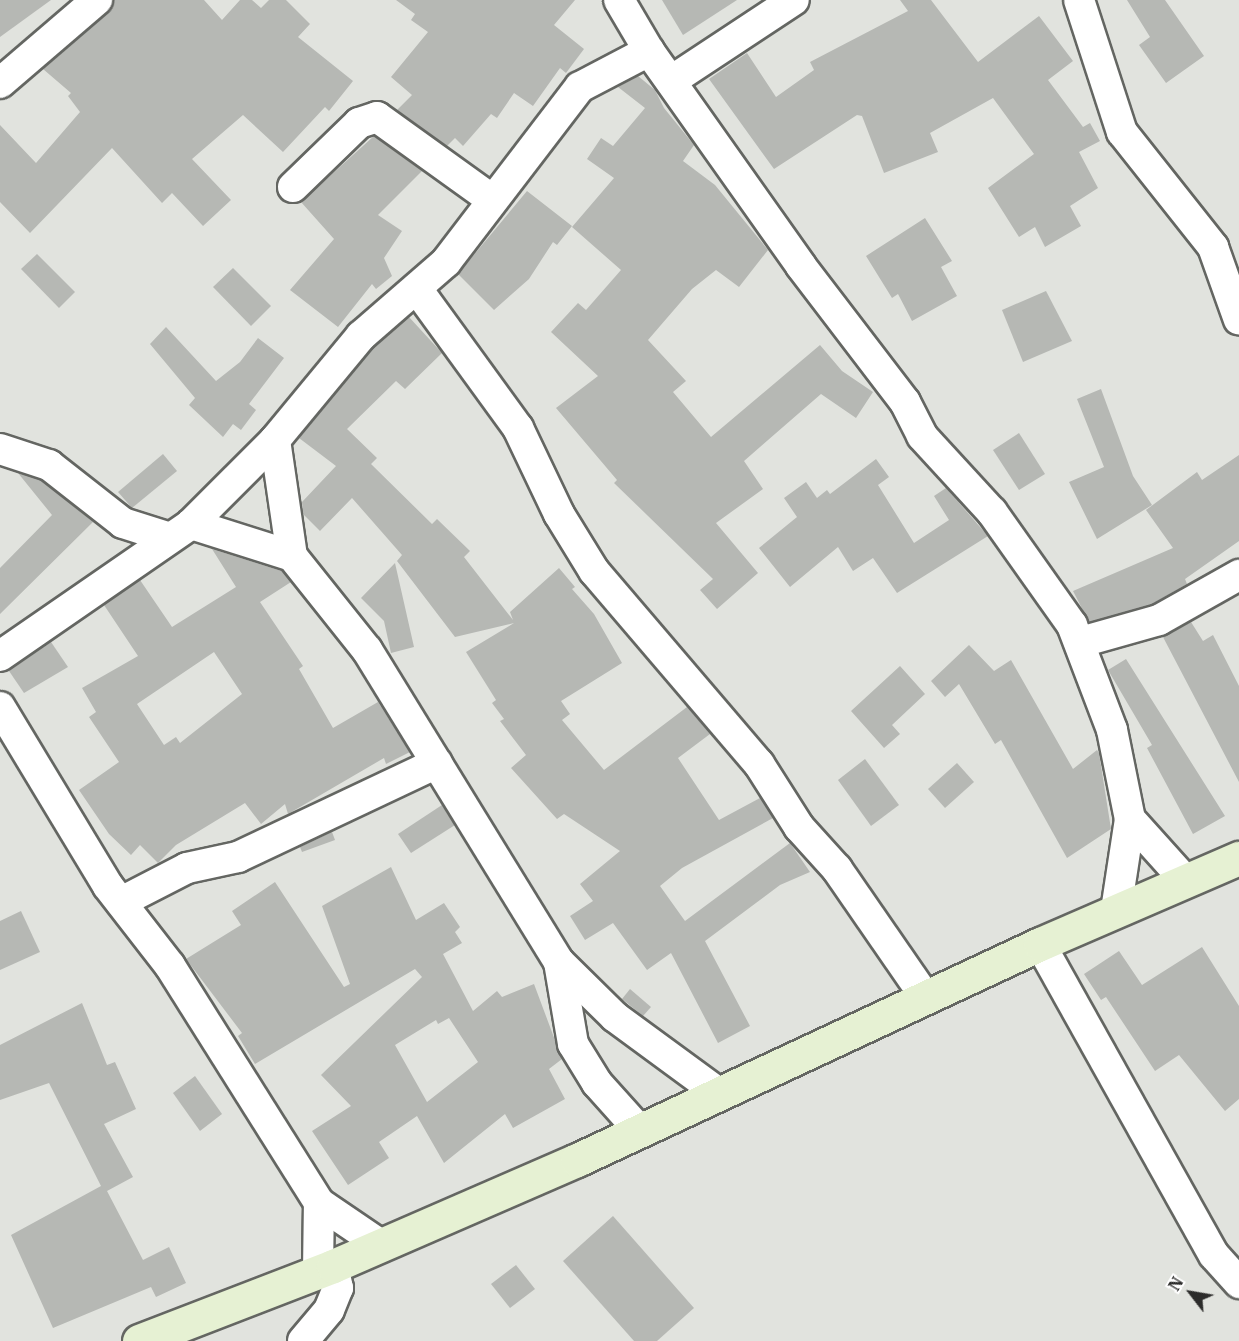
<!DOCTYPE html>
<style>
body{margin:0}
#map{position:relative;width:1239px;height:1341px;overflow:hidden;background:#e1e3de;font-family:"IBM Plex Serif",serif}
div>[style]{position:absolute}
.building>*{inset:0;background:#b6b8b4}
.roads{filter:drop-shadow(2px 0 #646662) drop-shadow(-2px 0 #646662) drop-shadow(0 2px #646662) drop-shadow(0 -2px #646662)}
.street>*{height:30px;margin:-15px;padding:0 15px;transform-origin:15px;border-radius:15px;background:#fff}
.secondary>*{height:33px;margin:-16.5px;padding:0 16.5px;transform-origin:16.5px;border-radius:16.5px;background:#e6f1d3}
span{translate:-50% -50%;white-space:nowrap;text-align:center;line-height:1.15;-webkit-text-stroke:4.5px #fff;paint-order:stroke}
.north{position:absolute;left:1161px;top:1263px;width:60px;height:60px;-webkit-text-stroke:4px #fff;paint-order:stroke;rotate:301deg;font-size:16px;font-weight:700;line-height:24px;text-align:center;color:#2c2c2b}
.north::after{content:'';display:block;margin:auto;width:21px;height:27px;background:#2c2c2b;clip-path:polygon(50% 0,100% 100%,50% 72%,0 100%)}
</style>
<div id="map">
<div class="building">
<div style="clip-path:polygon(0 0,51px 0,0 37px)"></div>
<div style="clip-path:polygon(114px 0,204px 0,222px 20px,240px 0,252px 0,261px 8px,269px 0,286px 0,310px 24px,298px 37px,353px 81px,329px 111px,325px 107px,283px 152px,243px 115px,192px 159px,231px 200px,203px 226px,172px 193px,162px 203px,112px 148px,30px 233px,0 202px,0 125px,36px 163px,80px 112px,68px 96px,71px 93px,43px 69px,108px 13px)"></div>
<div style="clip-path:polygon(396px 0,575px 0,554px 25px,584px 49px,566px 73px,560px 68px,533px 106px,514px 93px,497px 118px,491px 114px,463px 146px,455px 138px,447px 146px,397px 110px,412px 95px,391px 77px,428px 32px,411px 20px,415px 14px)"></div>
<div style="clip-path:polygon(662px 0,737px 0,683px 35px)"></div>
<div style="clip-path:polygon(900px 0,931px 0,978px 62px,1039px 16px,1073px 61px,1048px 80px,1083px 127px,1090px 123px,1100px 141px,1079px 152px,1098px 188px,1070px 206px,1081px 226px,1045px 247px,1035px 227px,1019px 237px,988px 188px,1034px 154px,993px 98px,930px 133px,938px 152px,884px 173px,862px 116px,857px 115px,774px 169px,709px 79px,747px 53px,776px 97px,814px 70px,810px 62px,908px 11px)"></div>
<div style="clip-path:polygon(1127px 0,1165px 0,1204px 56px,1166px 83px,1139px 45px,1150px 37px)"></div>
<div style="clip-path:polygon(638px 76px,655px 90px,664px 108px,694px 145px,683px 161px,715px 185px,768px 250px,739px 287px,716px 270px,692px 289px,648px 340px,686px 381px,673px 392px,711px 437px,820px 345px,842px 371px,873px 392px,856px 418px,821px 394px,744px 461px,763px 489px,716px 523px,758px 573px,717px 609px,700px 590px,713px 579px,614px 483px,617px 480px,556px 408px,598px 376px,551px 332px,578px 303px,586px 310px,621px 270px,572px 227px,614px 178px,587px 159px,601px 138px,613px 146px,645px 108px,618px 87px)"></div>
<div style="clip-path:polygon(374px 136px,422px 171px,378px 215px,402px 231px,384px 258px,392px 276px,376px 289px,372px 284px,338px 327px,290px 290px,334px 239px,301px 202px)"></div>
<div style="clip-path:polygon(527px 191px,572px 226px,557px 245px,553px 242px,529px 279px,494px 310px,458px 274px)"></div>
<div style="clip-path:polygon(925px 218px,952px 261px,941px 267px,957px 296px,912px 321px,898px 294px,892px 298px,866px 256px)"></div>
<div style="clip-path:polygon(37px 254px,75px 292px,59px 308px,21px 269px)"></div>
<div style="clip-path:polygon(233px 268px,271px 306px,251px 326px,213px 287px)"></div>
<div style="clip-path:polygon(1046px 291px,1072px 341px,1023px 362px,1002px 310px)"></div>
<div style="clip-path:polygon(409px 317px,442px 353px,405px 389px,396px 381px,347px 429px,377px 458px,371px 464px,432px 524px,437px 519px,470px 551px,464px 557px,513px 620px,510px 612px,559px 568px,575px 587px,572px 589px,594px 614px,622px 663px,561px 701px,570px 714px,562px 720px,604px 770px,687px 707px,710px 734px,678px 758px,719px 820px,760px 798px,773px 818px,682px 868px,660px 886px,685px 921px,790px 843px,810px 872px,780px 885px,705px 941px,750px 1026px,718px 1043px,671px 953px,647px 970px,613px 923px,585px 940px,570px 916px,593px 901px,580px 884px,620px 851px,564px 814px,557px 819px,511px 768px,526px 755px,500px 721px,504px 719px,492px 703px,496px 700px,466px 652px,514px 623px,455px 637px,397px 561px,402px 555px,352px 498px,320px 531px,303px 514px,302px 502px,336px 466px,299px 438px,373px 348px)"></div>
<div style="clip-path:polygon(166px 327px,216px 381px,240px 362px,258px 338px,284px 358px,249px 404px,256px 410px,241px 430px,233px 424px,223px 437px,189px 405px,195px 398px,150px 344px)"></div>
<div style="clip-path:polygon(1101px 389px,1133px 476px,1152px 505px,1097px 539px,1069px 482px,1104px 467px,1077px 399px)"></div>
<div style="clip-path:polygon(1019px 433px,1045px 474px,1019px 490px,993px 450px)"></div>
<div style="clip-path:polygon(163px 454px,177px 471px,132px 508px,118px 492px)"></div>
<div style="clip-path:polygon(1239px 455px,1239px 541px,1185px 579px,1187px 584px,1152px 604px,1089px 622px,1073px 591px,1173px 548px,1146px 510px,1197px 472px,1202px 480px)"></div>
<div style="clip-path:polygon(876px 459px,889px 477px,878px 485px,914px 543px,949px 520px,934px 496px,946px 488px,988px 536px,897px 593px,873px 558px,853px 571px,838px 547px,790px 587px,759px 548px,797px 517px,784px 498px,806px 482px,817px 498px,827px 490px,830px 494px)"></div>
<div style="clip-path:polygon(18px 473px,41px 480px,93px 522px,0 614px,0 568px,52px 515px)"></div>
<div style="clip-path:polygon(evenodd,212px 549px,282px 571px,291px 582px,260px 602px,303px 666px,299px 669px,333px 728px,378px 702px,410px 752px,386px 764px,384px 758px,288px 814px,285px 804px,261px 824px,245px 803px,176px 845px,158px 863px,140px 845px,131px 855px,109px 834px,79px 790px,119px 762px,89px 717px,96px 712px,82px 688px,138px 656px,104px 605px,140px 580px,172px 627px,236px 587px,212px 549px,214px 652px,242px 694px,180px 743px,176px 737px,164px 745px,137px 704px,214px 652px)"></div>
<div style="clip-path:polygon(395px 563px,414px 647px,391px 653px,384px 621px,361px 598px)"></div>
<div style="clip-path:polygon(1191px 622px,1203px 641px,1213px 635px,1239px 686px,1239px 782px,1163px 637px)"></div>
<div style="clip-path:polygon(51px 642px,68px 667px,24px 693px,9px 671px)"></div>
<div style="clip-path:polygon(969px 645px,994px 671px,1011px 660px,1073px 769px,1097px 750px,1099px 753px,1111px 829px,1067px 858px,1001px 740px,995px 744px,959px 684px,945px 697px,931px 681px)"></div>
<div style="clip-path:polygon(1126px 659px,1225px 816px,1193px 834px,1147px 748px,1152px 745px,1108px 670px)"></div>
<div style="clip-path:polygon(900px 666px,925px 694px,892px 725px,900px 734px,884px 748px,851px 711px)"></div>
<div style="clip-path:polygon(865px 759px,899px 805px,871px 826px,838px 780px)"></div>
<div style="clip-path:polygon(957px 763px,974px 782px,945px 808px,928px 789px)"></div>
<div style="clip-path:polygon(442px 805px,455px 825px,411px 853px,398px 834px)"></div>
<div style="clip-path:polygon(332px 832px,335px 840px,302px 852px,300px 847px)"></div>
<div style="clip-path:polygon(evenodd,391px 867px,416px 920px,444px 903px,460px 927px,455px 932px,462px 943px,443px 954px,473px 1011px,497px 991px,502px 997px,534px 984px,562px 1059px,549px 1069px,565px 1099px,513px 1128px,505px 1114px,444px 1163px,417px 1116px,379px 1142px,389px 1158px,348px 1185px,312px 1131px,351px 1106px,321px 1075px,422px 977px,415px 969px,255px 1064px,238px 1036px,242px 1033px,186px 959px,241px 925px,232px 911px,275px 882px,344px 987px,350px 984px,322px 906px,391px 867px,449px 1018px,478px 1062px,427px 1102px,395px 1045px,436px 1020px,438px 1024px,449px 1018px)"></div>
<div style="clip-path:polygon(21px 911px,40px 952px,0 970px,0 921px)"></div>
<div style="clip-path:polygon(1202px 947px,1239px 1006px,1239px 1099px,1225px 1111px,1179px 1055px,1155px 1071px,1106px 997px,1101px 1000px,1084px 974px,1119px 951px,1142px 985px)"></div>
<div style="clip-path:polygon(630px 989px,651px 1007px,643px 1016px,622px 999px)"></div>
<div style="clip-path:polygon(82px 1003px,107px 1065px,115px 1062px,136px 1109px,104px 1124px,133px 1177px,107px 1191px,143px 1260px,169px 1247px,186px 1283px,156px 1297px,151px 1287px,53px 1328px,11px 1235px,101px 1186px,49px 1083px,0 1100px,0 1045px)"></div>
<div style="clip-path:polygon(195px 1076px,222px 1114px,200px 1131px,173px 1093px)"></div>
<div style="clip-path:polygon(613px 1216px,694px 1308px,657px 1341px,634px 1341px,563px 1261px)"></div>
<div style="clip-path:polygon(516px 1265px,535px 1289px,510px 1308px,491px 1284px)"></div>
</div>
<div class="roads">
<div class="street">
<div style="left:619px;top:0;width:59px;rotate:59.5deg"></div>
<div style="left:649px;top:51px;width:263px;rotate:54.7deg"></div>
<div style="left:801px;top:266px;width:171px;rotate:52.6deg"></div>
<div style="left:905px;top:402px;width:38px;rotate:63deg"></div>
<div style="left:922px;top:436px;width:103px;rotate:47.4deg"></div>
<div style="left:992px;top:512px;width:138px;rotate:54.7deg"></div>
<div style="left:1072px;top:625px;width:112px;rotate:69.1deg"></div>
<div style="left:1112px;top:730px;width:91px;rotate:78.6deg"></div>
<div style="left:1130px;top:819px;width:92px;rotate:98.7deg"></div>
<div style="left:1079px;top:0;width:139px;rotate:72deg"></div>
<div style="left:1122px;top:132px;width:147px;rotate:51.6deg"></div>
<div style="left:1213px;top:247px;width:77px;rotate:70.4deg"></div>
<div style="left:671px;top:81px;width:147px;rotate:-33.4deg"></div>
<div style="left:0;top:83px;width:128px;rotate:-40.6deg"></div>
<div style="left:293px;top:187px;width:92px;rotate:-44.1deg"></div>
<div style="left:359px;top:123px;width:19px;rotate:-18deg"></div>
<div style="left:377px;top:117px;width:140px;rotate:35.7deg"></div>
<div style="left:417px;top:289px;width:172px;rotate:54deg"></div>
<div style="left:518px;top:428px;width:95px;rotate:64.5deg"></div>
<div style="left:559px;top:514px;width:67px;rotate:58.4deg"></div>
<div style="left:594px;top:571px;width:254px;rotate:49.5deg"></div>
<div style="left:759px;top:764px;width:75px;rotate:57.6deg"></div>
<div style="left:799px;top:827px;width:57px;rotate:47.9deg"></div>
<div style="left:837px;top:869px;width:157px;rotate:55.4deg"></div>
<div style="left:275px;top:440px;width:117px;rotate:81.7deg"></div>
<div style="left:292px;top:556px;width:120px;rotate:51.4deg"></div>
<div style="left:367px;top:650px;width:366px;rotate:58.4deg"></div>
<div style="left:559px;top:962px;width:78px;rotate:44.5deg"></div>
<div style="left:615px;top:1017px;width:130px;rotate:36.3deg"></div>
<div style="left:0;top:449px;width:52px;rotate:18.1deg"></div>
<div style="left:49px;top:465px;width:94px;rotate:38.1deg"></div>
<div style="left:123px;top:523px;width:49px;rotate:17.7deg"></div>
<div style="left:191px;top:524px;width:106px;rotate:17.6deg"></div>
<div style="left:1081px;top:642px;width:81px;rotate:-15.8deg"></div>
<div style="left:1159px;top:620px;width:92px;rotate:-29.4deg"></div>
<div style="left:0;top:656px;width:232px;rotate:-34.6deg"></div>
<div style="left:191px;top:524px;width:119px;rotate:-45deg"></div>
<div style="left:275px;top:440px;width:135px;rotate:-50.4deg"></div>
<div style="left:361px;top:336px;width:113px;rotate:-41deg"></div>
<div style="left:446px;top:262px;width:220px;rotate:-52.6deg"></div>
<div style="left:580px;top:87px;width:78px;rotate:-27.6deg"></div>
<div style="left:0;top:707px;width:209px;rotate:58.9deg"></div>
<div style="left:108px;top:886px;width:101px;rotate:52.2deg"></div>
<div style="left:170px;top:966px;width:280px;rotate:57.8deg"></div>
<div style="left:319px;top:1203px;width:75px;rotate:34.1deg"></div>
<div style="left:1130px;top:819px;width:81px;rotate:48deg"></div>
<div style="left:121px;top:902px;width:74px;rotate:-27.3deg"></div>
<div style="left:187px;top:868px;width:52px;rotate:-12.2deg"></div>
<div style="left:238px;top:857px;width:220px;rotate:-25.3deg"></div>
<div style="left:1040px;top:944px;width:356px;rotate:60.8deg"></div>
<div style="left:1214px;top:1255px;width:38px;rotate:48deg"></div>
<div style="left:559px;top:962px;width:83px;rotate:80.3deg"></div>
<div style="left:573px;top:1044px;width:46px;rotate:58.4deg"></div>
<div style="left:597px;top:1083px;width:64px;rotate:48.1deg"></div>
<div style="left:318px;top:1271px;width:68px;rotate:-89.2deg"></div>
<div style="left:303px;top:1341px;width:40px;rotate:-50deg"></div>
<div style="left:329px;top:1310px;width:24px;rotate:-68deg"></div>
<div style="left:338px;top:1288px;width:23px;rotate:-103deg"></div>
</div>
<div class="secondary">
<div style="left:139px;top:1341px;width:208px;rotate:-21.1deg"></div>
<div style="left:333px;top:1266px;width:266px;rotate:-23.5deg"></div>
<div style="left:577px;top:1160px;width:511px;rotate:-25.01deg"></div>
<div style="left:1040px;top:944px;width:217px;rotate:-23.4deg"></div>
</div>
</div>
<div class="north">N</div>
</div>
